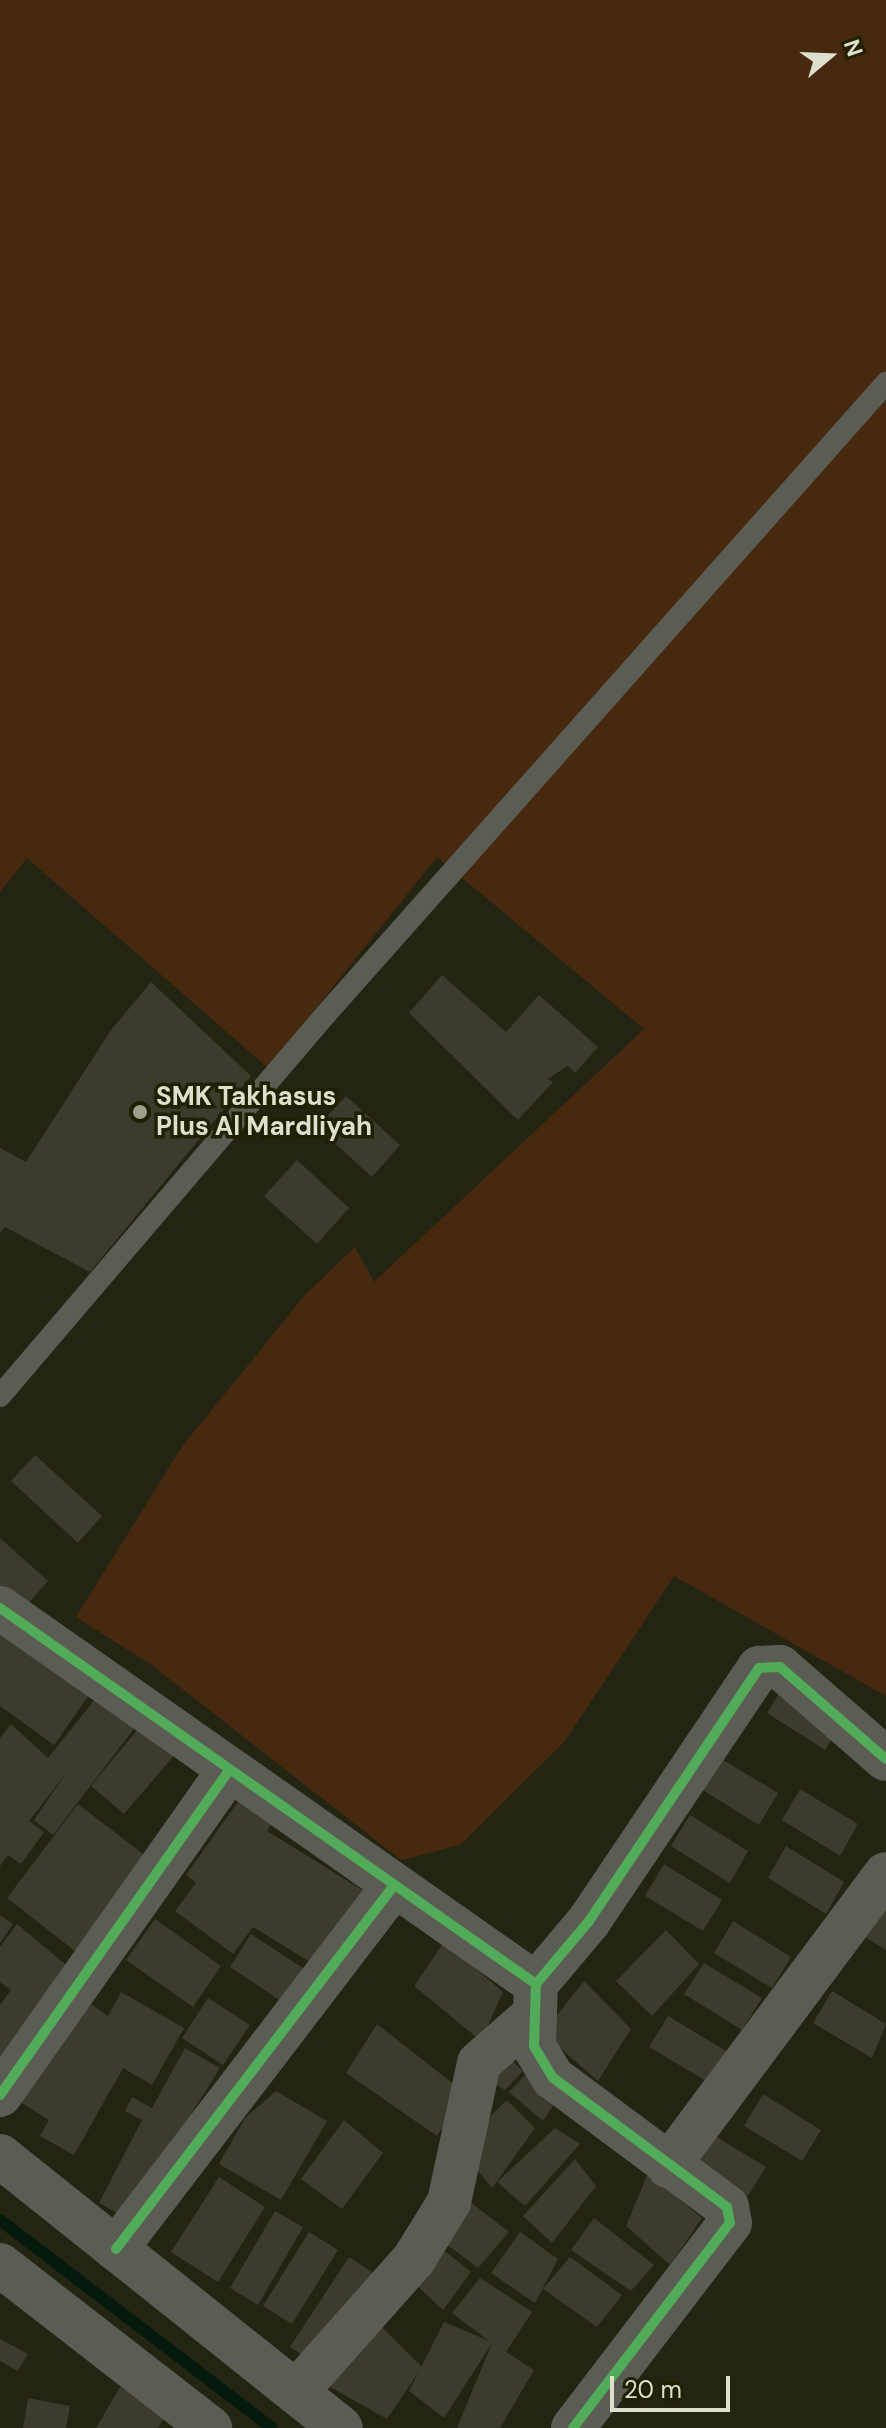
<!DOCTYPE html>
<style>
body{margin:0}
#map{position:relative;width:886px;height:2428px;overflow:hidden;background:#242413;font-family:"DM Sans",sans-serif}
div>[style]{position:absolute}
.green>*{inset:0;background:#47290f}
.stream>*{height:12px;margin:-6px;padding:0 6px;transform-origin:6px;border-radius:6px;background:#031a0c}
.building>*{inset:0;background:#3d3b2d}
.service>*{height:22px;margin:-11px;padding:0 11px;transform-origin:11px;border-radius:11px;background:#5b5c54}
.minor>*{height:44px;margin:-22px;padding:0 22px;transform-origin:22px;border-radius:22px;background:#5b5c54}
.tertiary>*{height:44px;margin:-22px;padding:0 22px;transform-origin:22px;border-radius:22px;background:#5b5c54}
.cycleway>*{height:10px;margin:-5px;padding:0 5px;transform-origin:5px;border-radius:5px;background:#51ab58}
.dots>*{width:22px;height:22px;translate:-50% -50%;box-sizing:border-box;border:4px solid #222003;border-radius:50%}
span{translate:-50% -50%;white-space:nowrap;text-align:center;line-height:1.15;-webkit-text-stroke:7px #222003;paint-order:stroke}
.poi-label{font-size:26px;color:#dfdfcd;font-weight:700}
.left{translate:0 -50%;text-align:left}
.north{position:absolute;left:790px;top:16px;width:80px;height:80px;-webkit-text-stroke:6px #222003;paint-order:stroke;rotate:71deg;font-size:22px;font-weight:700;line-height:32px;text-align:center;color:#dfdfcd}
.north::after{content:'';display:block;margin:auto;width:28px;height:36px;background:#dfdfcd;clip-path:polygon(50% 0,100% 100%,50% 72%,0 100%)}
.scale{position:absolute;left:610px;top:2376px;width:120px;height:36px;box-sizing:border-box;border:4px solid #dfdfcd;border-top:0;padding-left:10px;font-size:24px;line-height:28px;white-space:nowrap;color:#dfdfcd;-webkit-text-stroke:6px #222003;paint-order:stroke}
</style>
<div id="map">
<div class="green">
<div style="clip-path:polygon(0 0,886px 0,886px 1696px,674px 1576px,565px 1741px,460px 1845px,401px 1860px,153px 1666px,76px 1617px,181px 1448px,304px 1296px,355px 1247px,374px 1282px,644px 1029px,437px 857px,268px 1068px,27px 858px,0 892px)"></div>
</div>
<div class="stream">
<div style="left:0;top:2220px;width:342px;rotate:37.4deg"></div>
</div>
<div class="building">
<div style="clip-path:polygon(442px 975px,506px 1032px,539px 995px,598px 1047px,575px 1073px,568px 1066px,547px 1079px,553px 1082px,518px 1120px,409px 1013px)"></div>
<div style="clip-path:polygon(151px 982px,251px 1076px,90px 1272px,5px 1227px,0 1233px,0 1148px,26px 1162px,111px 1030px)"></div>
<div style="clip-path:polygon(346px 1096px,400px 1145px,372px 1177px,317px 1127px)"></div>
<div style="clip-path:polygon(297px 1160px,349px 1208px,317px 1244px,264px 1196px)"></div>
<div style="clip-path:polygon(35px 1455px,102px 1516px,78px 1543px,11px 1481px)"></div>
<div style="clip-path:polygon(0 1538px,48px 1581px,19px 1614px,0 1597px)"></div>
<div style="clip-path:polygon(0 1627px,92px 1691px,54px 1745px,0 1706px)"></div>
<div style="clip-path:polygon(786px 1682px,844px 1718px,825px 1750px,767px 1713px)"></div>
<div style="clip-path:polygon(104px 1688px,142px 1718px,53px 1835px,34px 1820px,67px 1772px,29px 1821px,44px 1832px,21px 1864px,8px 1855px,0 1866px,0 1738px,11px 1724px,48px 1758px)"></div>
<div style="clip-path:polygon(143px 1723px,177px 1752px,124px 1814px,91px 1786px)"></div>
<div style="clip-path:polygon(720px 1758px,778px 1793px,759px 1825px,701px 1789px)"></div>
<div style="clip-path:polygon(247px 1789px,280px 1813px,267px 1831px,372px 1896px,323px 1970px,253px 1927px,233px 1954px,175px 1911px,196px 1883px,186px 1875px)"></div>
<div style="clip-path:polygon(800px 1789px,858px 1824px,840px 1856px,782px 1820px)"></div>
<div style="clip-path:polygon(78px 1804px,147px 1857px,75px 1951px,7px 1898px)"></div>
<div style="clip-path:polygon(690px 1815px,748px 1851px,730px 1883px,671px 1846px)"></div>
<div style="clip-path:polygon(786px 1846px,844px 1882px,826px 1914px,768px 1878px)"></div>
<div style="clip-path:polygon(664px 1864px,722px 1900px,703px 1931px,645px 1896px)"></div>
<div style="clip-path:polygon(886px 1907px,886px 1950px,865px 1937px)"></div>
<div style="clip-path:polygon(0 1915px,13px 1924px,0 1943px)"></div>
<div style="clip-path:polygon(155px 1919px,221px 1966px,193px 2007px,126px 1960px)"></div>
<div style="clip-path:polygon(733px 1921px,791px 1957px,772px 1988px,714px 1953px)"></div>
<div style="clip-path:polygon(17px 1924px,77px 1974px,0 2070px,0 2005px,11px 1990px,0 1982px,0 1947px)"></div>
<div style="clip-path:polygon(666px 1930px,699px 1964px,652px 2016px,616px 1981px)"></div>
<div style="clip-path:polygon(251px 1934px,312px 1974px,290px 2007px,230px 1967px)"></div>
<div style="clip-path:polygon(444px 1942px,503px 1992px,481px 2041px,414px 1986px)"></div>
<div style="clip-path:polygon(704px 1963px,762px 1998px,742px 2030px,684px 1994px)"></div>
<div style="clip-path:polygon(584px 1981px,631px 2029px,598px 2081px,543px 2033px)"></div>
<div style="clip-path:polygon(832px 1991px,886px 2024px,872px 2058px,813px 2023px)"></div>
<div style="clip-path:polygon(121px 1992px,184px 2028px,152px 2085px,123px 2068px,74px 2155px,40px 2136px,49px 2120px,14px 2098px,79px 1995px,108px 2016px)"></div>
<div style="clip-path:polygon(208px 1998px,250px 2025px,223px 2065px,182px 2038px)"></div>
<div style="clip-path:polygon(668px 2016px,726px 2051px,708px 2082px,649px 2047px)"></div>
<div style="clip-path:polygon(377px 2024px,465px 2093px,437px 2136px,346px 2073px)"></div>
<div style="clip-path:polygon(185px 2048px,220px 2068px,126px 2218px,99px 2203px,142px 2120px,125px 2111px,132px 2097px,152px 2108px)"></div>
<div style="clip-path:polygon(502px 2051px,523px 2071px,505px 2090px,480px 2075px)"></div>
<div style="clip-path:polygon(526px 2074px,558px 2098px,543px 2121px,509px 2092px)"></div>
<div style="clip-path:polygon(276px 2091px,327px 2121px,281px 2200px,219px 2164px,245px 2118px)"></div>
<div style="clip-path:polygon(763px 2094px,821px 2130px,802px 2161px,744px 2126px)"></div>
<div style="clip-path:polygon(507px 2100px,535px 2128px,492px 2188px,459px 2147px)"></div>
<div style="clip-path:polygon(344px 2120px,383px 2153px,342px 2209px,301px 2179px)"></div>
<div style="clip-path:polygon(555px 2128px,580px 2144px,525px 2206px,497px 2182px)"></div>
<div style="clip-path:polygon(707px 2131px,766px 2167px,746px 2199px,688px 2163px)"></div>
<div style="clip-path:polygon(575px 2159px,596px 2186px,552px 2243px,523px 2216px)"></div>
<div style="clip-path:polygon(648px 2173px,702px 2218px,670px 2265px,626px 2226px)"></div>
<div style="clip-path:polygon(219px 2177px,265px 2207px,218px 2282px,171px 2252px)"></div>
<div style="clip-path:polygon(461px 2195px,509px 2232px,478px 2268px,441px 2240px)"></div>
<div style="clip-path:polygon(275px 2211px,303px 2227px,258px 2305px,230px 2288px)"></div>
<div style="clip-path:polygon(594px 2218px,654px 2265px,631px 2291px,571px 2250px)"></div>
<div style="clip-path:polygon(309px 2232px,338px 2250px,292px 2324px,263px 2306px)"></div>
<div style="clip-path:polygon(520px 2232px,558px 2259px,535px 2303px,491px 2273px)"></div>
<div style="clip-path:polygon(436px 2244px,471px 2272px,443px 2310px,411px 2280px)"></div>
<div style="clip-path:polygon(349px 2257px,384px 2280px,325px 2370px,290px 2347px)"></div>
<div style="clip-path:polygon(570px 2257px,622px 2295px,597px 2327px,543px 2289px)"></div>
<div style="clip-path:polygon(480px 2278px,532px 2312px,506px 2352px,534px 2370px,500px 2428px,457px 2428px,492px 2343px,444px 2418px,409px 2391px,444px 2322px,489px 2341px,452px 2313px)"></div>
<div style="clip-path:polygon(376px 2321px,422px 2367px,387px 2419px,325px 2384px)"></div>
<div style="clip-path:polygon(0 2339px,28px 2354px,18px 2371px,0 2361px)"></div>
<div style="clip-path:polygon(120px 2387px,166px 2415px,158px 2428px,96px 2428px)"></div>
<div style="clip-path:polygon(28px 2398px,70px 2406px,66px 2428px,23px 2428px)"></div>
</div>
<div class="service">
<div style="left:0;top:1396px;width:502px;rotate:-49.52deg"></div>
<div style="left:326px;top:1014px;width:844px;rotate:-48.41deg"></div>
</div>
<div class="minor">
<div style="left:0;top:1608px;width:655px;rotate:35.05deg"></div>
<div style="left:0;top:2095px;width:398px;rotate:-54.8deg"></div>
<div style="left:668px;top:2166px;width:364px;rotate:-53.3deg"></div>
<div style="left:116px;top:2249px;width:458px;rotate:-52.6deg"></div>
<div style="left:0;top:2265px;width:266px;rotate:37.8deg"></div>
<div style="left:296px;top:2392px;width:178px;rotate:-48.4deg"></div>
<div style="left:414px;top:2259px;width:67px;rotate:-58.4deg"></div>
<div style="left:449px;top:2202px;width:142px;rotate:-77.8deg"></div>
<div style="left:479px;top:2063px;width:74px;rotate:-41.2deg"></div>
<div style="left:573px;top:2428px;width:258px;rotate:-52.6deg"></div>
<div style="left:730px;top:2223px;width:16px;rotate:-101deg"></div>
<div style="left:727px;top:2207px;width:217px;rotate:-143.4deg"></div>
<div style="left:553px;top:2078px;width:37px;rotate:-121deg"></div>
<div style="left:534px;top:2046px;width:62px;rotate:-88.2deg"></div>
<div style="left:536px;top:1984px;width:82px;rotate:-49.9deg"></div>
<div style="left:589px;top:1921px;width:305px;rotate:-56.1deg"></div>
<div style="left:759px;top:1668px;width:21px;rotate:-3deg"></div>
<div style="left:780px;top:1667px;width:140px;rotate:41deg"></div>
</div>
<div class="tertiary">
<div style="left:0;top:2156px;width:436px;rotate:38.6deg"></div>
</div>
<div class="cycleway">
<div style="left:0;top:1608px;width:655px;rotate:35.05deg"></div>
<div style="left:0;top:2095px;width:398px;rotate:-54.8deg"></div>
<div style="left:116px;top:2249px;width:458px;rotate:-52.6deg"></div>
<div style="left:573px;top:2428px;width:258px;rotate:-52.6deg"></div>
<div style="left:730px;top:2223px;width:16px;rotate:-101deg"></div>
<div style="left:727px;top:2207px;width:217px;rotate:-143.4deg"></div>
<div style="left:553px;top:2078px;width:37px;rotate:-121deg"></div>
<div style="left:534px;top:2046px;width:62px;rotate:-88.2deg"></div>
<div style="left:536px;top:1984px;width:82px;rotate:-49.9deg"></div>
<div style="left:589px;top:1921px;width:305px;rotate:-56.1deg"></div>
<div style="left:759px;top:1668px;width:21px;rotate:-3deg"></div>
<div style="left:780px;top:1667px;width:140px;rotate:41deg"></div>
</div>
<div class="dots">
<div style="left:140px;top:1112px;background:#9e9e8c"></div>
</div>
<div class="poi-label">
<span class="left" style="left:156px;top:1112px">SMK Takhasus<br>Plus Al Mardliyah</span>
</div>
<div class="north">N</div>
<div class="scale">20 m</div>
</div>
